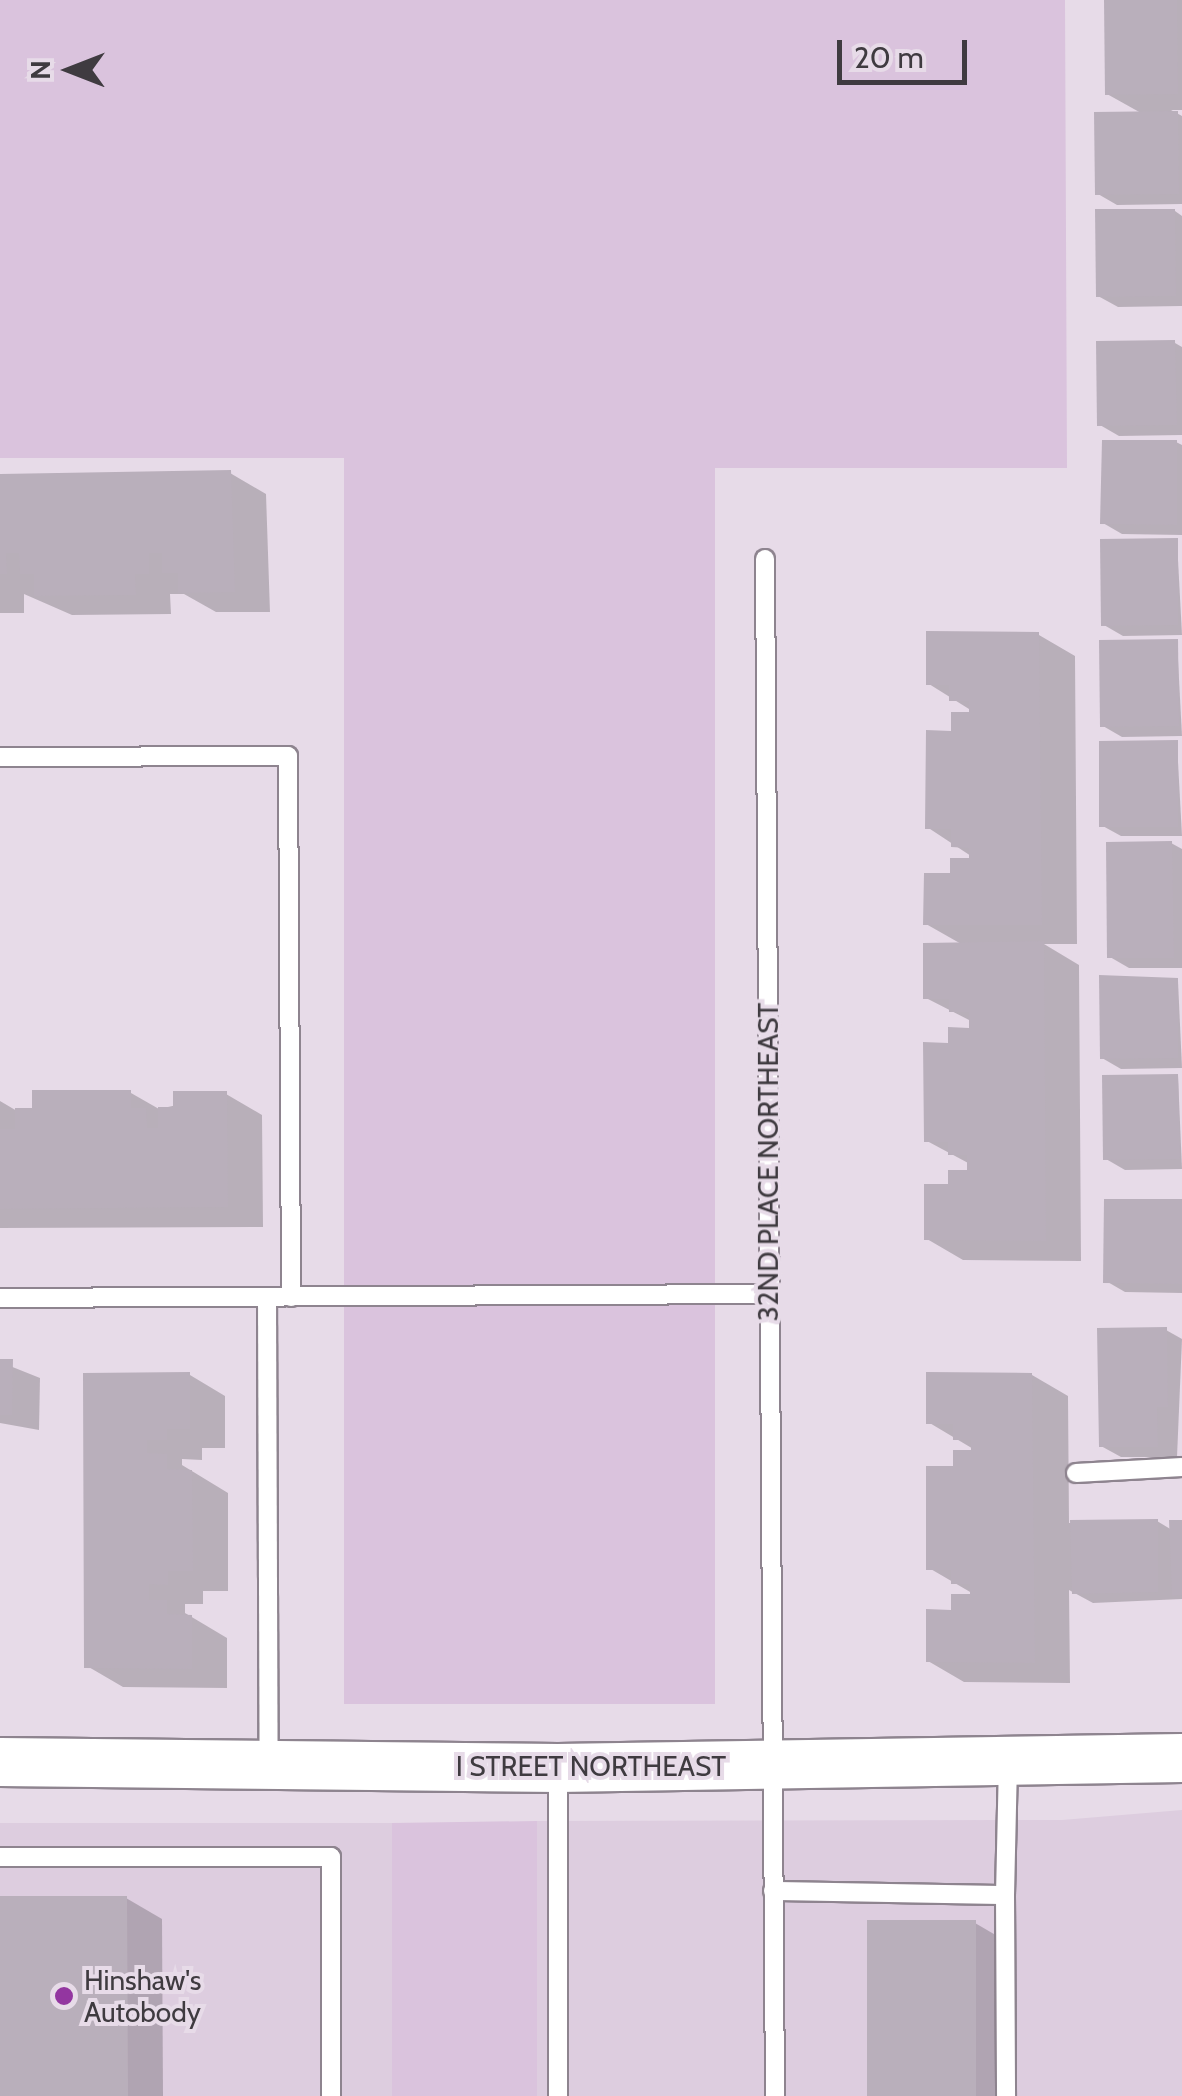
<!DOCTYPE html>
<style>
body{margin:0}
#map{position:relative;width:1182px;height:2096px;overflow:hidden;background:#e7dbe8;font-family:Cabin,sans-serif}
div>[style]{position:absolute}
.built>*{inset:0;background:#ddcddf}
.green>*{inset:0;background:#dac3dd}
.shadow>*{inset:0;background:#0003}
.building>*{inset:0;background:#b9afbb}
.roads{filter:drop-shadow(2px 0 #8e848f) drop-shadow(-2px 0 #8e848f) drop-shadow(0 2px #8e848f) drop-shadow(0 -2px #8e848f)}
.lane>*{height:18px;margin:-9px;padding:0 9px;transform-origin:9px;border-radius:9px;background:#fff}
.secondary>*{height:48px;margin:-24px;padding:0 24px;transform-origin:24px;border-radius:24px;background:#fff}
.dots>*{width:28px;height:28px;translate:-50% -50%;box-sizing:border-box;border:5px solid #e7dbe8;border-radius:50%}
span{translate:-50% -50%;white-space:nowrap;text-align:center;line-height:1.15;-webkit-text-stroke:8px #e7dbe8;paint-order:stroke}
.street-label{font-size:28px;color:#3f3b40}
.poi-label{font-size:28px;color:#3f3b40}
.left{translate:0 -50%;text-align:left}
.north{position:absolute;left:20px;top:20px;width:100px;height:100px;-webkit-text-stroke:8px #e7dbe8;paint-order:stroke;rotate:270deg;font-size:28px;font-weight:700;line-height:40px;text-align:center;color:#3f3b40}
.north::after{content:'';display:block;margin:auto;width:35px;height:45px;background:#3f3b40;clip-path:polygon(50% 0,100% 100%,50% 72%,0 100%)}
.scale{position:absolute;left:837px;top:40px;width:130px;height:45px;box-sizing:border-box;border:5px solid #3f3b40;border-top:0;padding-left:12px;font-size:30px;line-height:35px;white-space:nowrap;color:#3f3b40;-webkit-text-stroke:8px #e7dbe8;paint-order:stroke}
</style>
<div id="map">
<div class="built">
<div style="clip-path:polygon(1182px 1810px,1182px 2096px,537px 2096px,537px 1821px,1062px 1820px)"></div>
<div style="clip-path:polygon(0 1823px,392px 1823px,392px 2096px,0 2096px)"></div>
</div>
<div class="green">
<div style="clip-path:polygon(0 0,1065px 0,1067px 468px,715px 468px,715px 1704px,344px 1704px,344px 458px,0 458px)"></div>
<div style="clip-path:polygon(537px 1821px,537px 2096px,392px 2096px,392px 1823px)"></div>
</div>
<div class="shadow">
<div style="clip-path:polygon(1107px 0,1182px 0,1182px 110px,1171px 110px,1182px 116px,1182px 204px,1117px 205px,1098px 194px,1141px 113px,1107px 94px)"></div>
<div style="clip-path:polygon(1175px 211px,1182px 216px,1182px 306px,1118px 307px,1098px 296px)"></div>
<div style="clip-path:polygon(1175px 343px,1182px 347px,1182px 435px,1119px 436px,1100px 425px)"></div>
<div style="clip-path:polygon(1176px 442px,1182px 445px,1182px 535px,1122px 534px,1103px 523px)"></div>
<div style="clip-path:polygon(230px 473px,266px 494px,270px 612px,216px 612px,184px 594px,170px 594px,171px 614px,72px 615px,24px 594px,24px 613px,0 613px,0 477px)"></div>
<div style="clip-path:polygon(1177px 541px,1182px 635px,1123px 636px,1104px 625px)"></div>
<div style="clip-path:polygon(1039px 635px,1075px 656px,1077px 944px,1044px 944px,1079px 965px,1081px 1261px,963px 1260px,927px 1239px,950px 1187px,970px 1173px,970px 1164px,927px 1141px,951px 1045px,971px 1030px,971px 1021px,926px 998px,963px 945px,926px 924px,971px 856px,927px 827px,953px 734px,977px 714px,929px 684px)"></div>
<div style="clip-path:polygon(1177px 641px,1182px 736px,1122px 737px,1103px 726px)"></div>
<div style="clip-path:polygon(1177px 743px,1182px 836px,1121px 836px,1101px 825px)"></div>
<div style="clip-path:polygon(1171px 843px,1182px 849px,1182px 968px,1129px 968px,1110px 957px)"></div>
<div style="clip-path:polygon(1178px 981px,1182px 1068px,1121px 1069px,1102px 1058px)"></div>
<div style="clip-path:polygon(1178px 1076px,1182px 1169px,1125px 1170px,1106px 1159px)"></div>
<div style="clip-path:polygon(131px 1093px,159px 1109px,226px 1094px,262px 1115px,263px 1227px,0 1228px,0 1101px,17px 1111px)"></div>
<div style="clip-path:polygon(1182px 1201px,1182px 1293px,1125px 1292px,1106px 1281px)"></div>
<div style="clip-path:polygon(1166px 1330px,1182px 1339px,1177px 1457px,1121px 1457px,1101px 1446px)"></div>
<div style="clip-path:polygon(0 1362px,40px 1378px,39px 1430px,0 1423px)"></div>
<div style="clip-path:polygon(85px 1375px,190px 1375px,225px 1396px,225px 1448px,202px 1448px,202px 1460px,182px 1459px,182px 1465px,228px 1493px,228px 1591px,203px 1591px,203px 1604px,185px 1604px,185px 1613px,227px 1638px,227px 1688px,123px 1687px,87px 1666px)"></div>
<div style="clip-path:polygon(1032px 1375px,1068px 1396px,1069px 1523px,1157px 1521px,1172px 1530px,1182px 1522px,1182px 1599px,1093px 1603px,1069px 1590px,1070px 1683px,964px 1682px,928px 1661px,954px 1612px,977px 1596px,929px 1568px,955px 1468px,980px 1453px,928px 1422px)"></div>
<div style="clip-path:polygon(126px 1898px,162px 1919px,163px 2096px,0 2096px,0 1899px)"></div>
<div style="clip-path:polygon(975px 1923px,1011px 1944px,1011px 2096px,869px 2096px)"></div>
</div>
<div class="building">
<div style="clip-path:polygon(1104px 0,1177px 0,1178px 94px,1105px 95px)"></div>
<div style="clip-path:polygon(1178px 111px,1179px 194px,1095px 195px,1094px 112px)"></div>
<div style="clip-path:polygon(1095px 209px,1175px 209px,1176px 296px,1096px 297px)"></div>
<div style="clip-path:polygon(1175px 340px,1177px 425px,1097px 426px,1096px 341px)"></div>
<div style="clip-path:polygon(1102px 440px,1177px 440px,1177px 525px,1100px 524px)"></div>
<div style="clip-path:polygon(231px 470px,235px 592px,178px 593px,178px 573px,162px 573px,162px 553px,149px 553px,149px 574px,135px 574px,136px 595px,34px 596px,34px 574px,20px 574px,19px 553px,6px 553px,7px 574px,0 574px,0 474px)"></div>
<div style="clip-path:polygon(1178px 538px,1178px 625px,1101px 626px,1100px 539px)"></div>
<div style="clip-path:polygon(926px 631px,1039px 632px,1042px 925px,923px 925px,924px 873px,950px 873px,950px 858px,969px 858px,969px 848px,951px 847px,951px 829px,925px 829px,926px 730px,951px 731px,951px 712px,969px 712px,969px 701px,949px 701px,949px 685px,926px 685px)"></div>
<div style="clip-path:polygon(1178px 639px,1179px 726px,1100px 727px,1099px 640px)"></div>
<div style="clip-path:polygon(1178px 740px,1178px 827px,1099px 827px,1099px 741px)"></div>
<div style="clip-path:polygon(1172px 841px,1174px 958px,1107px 958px,1106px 842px)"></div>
<div style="clip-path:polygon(1044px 941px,1046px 1241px,924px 1240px,924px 1184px,948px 1184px,948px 1170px,967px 1170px,967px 1155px,948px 1155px,948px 1142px,924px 1142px,923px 1042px,948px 1043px,948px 1027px,969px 1028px,969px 1012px,949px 1012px,949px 999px,923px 999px,923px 943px)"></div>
<div style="clip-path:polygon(1099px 975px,1178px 978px,1178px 1058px,1100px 1059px)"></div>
<div style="clip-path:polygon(1178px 1074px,1180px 1159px,1103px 1160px,1102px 1075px)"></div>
<div style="clip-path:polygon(32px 1090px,131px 1090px,131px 1108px,146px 1108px,147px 1128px,158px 1128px,158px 1107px,173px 1107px,173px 1091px,227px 1091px,228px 1207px,0 1209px,0 1129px,15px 1129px,15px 1108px,32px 1108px)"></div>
<div style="clip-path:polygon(1104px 1199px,1182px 1199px,1182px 1284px,1103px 1283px)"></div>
<div style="clip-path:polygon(1167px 1327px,1168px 1407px,1157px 1407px,1158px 1447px,1099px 1447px,1097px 1328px)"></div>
<div style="clip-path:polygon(0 1359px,13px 1359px,12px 1415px,0 1415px)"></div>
<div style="clip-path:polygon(190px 1372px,190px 1429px,167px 1429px,167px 1440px,147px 1440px,147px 1453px,167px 1454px,167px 1469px,192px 1470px,193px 1571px,168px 1571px,168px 1585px,149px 1584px,149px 1600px,167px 1600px,167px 1614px,192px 1615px,192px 1669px,84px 1668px,83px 1373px)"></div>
<div style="clip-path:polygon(926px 1372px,1032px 1373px,1035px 1663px,926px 1662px,926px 1609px,951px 1610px,951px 1594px,970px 1594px,970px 1584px,951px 1584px,951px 1570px,926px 1570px,926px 1466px,953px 1466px,953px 1450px,971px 1450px,971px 1440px,953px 1440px,953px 1424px,926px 1424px)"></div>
<div style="clip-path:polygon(1158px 1519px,1158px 1592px,1072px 1594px,1070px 1520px)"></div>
<div style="clip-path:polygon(1169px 1520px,1182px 1520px,1182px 1595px,1172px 1596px)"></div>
<div style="clip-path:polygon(0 1896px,127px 1896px,128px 2096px,0 2096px)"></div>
<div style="clip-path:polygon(867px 1920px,976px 1920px,976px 2096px,867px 2096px)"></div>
</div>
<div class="roads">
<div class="lane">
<div style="left:765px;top:559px;width:1537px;rotate:89.63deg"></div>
<div style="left:0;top:757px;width:288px;rotate:-0.2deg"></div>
<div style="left:288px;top:756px;width:541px;rotate:89.68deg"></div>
<div style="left:267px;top:1297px;width:468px;rotate:89.8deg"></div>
<div style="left:0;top:1298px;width:769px;rotate:-0.3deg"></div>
<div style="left:1076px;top:1473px;width:106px;rotate:-3.2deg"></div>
<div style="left:0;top:1857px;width:331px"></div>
<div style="left:331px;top:1857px;width:239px;rotate:90deg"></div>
<div style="left:773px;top:1891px;width:232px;rotate:1deg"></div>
<div style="left:1005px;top:1895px;width:132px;rotate:-88.7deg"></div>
<div style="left:1005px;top:1895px;width:201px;rotate:89.7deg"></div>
<div style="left:558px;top:2096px;width:328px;rotate:-90deg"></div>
</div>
<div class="secondary">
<div style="left:0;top:1762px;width:558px;rotate:0.62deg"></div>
<div style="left:558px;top:1768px;width:624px;rotate:-0.92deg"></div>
</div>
</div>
<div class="dots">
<div style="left:64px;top:1996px;background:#9336a0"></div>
</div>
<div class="street-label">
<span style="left:768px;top:1162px;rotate:-90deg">32ND PLACE NORTHEAST</span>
<span style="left:591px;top:1766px">I STREET NORTHEAST</span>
</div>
<div class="poi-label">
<span class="left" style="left:84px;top:1996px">Hinshaw's<br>Autobody</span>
</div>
<div class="north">N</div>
<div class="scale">20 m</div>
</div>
